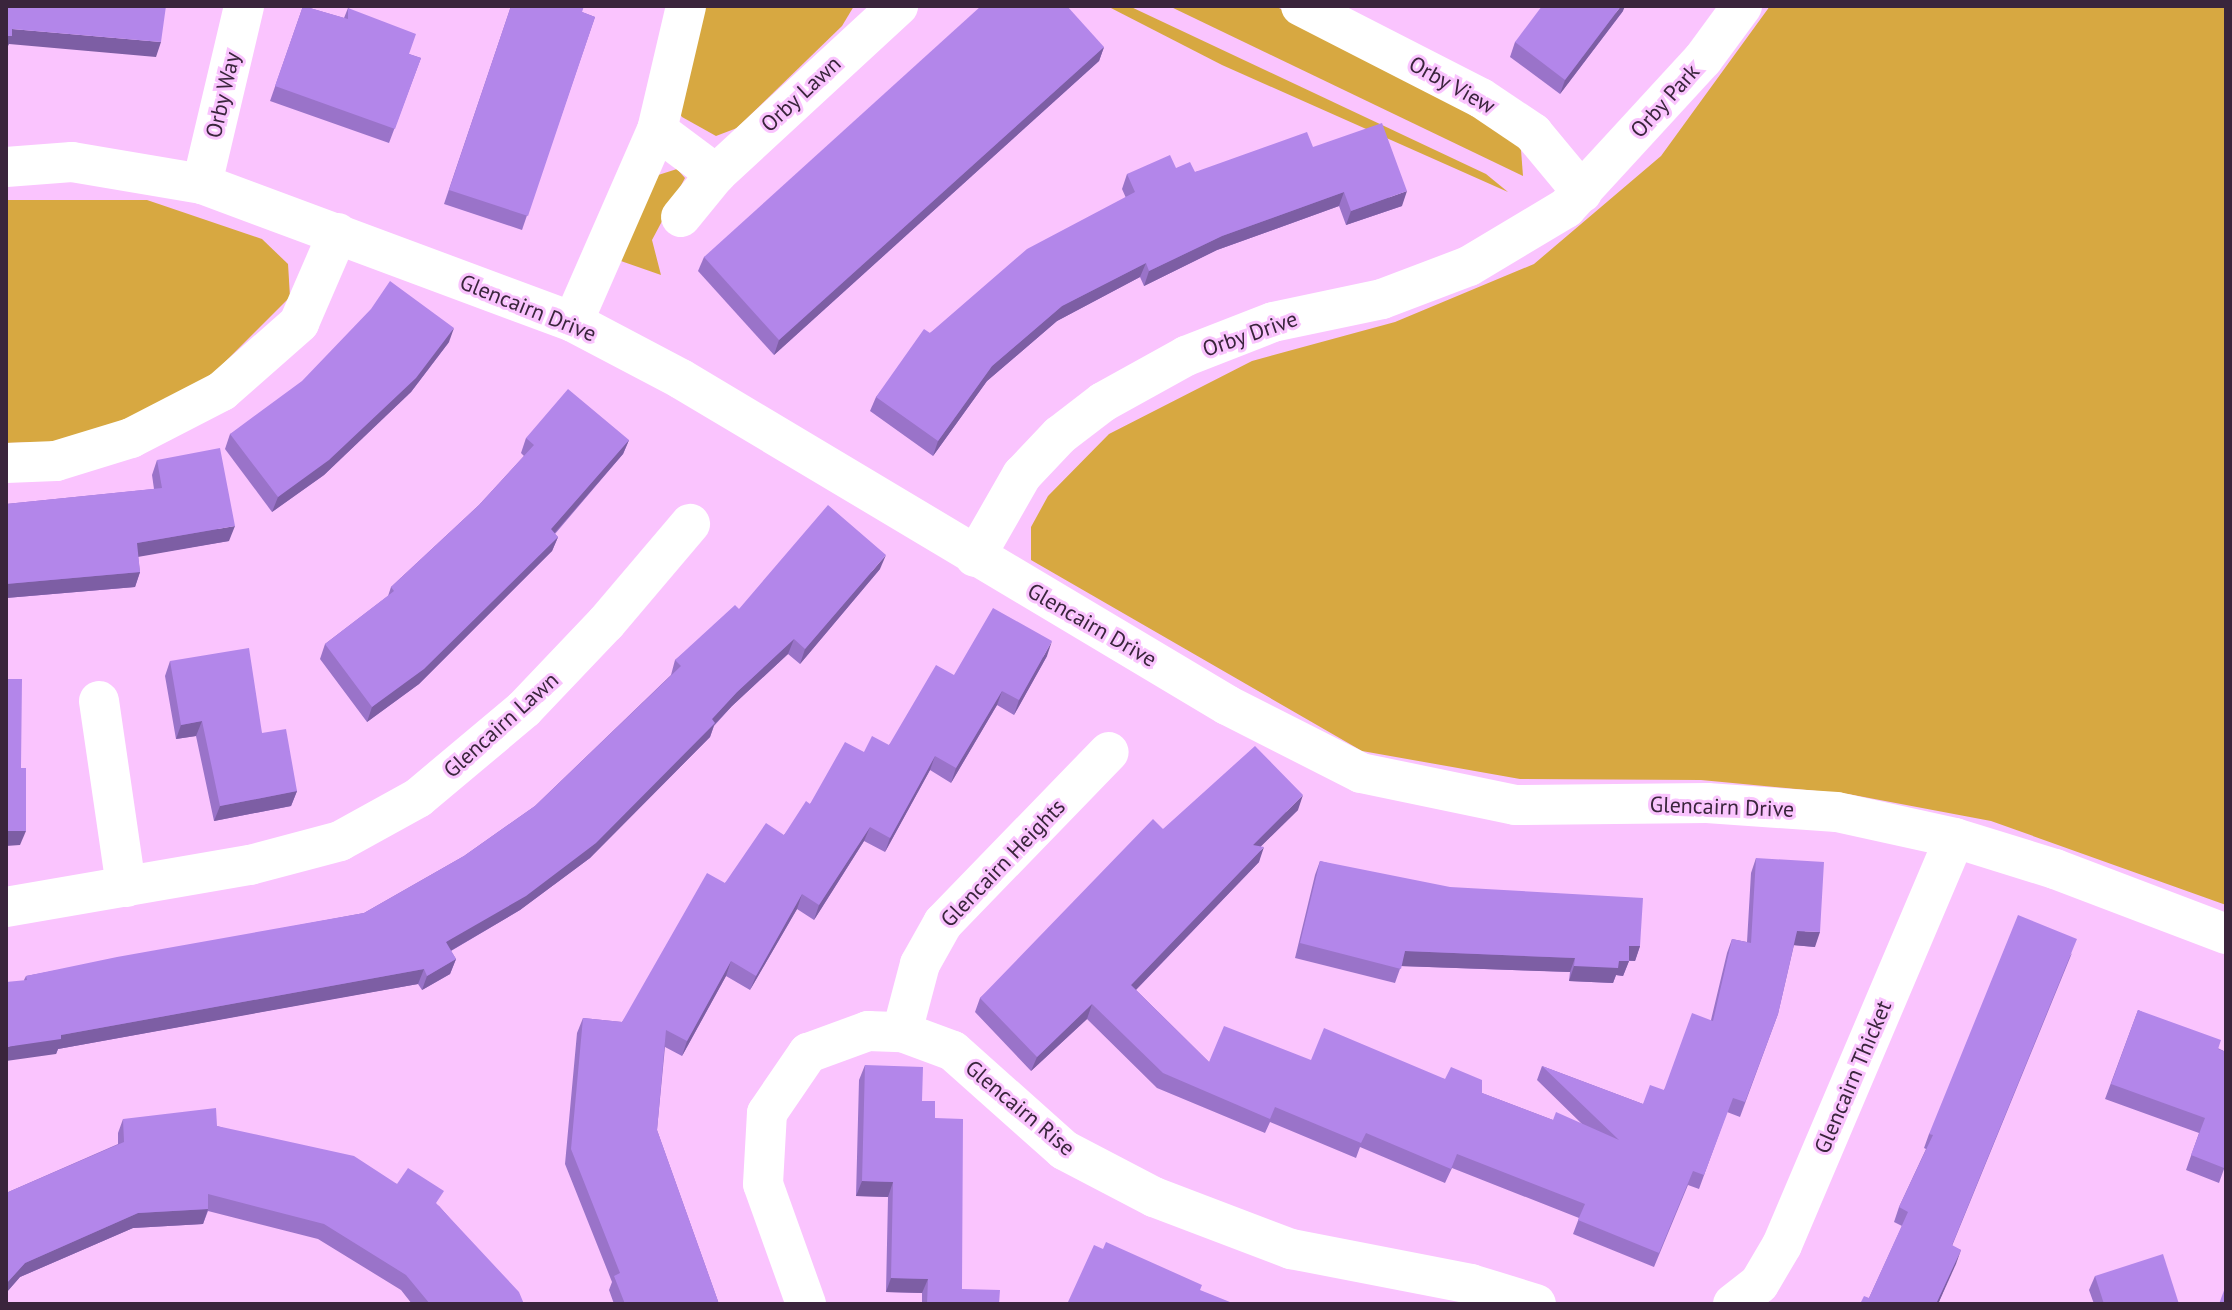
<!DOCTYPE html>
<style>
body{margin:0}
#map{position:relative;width:2232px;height:1310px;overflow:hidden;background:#fac4fe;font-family:"PT Sans",sans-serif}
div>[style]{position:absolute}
.green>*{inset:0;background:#d7a841}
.minor>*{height:40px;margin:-20px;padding:0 20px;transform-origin:20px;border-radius:20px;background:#fff}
.wall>*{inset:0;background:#9a73c9}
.shaded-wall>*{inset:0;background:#7d5ea4}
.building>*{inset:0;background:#b386ea}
span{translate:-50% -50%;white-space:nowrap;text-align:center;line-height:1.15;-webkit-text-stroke:6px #fac4fe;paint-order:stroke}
.street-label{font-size:22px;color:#3a253c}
.frame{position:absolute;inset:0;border:8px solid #3a253c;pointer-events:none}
</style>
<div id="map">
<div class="green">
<div style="clip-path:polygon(700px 6px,854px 6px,842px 26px,737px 128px,716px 136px,682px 117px,672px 102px)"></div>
<div style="clip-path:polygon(1107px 6px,1129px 6px,1486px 174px,1508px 192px,1222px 65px)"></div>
<div style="clip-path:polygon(1169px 6px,1275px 6px,1500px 122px,1521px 150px,1523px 176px)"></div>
<div style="clip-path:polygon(1770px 6px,2226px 6px,2226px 905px,1991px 821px,1848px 794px,1701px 780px,1520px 779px,1362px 751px,1031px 560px,1031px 527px,1048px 496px,1109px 434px,1252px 361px,1395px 322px,1534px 264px,1661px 156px)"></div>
<div style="clip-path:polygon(677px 169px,685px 178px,652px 240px,661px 275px,618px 260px,652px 177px)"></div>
<div style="clip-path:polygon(6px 200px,147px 200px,262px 239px,288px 264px,290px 297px,205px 382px,90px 441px,6px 443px)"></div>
</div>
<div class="minor">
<div style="left:1301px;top:6px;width:202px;rotate:27.1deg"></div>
<div style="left:1481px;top:98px;width:63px;rotate:33.9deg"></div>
<div style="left:1533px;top:133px;width:77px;rotate:50.3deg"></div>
<div style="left:657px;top:130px;width:74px;rotate:36.7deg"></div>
<div style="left:6px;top:167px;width:66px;rotate:-4.3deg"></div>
<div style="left:72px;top:162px;width:132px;rotate:9.6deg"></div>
<div style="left:202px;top:184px;width:396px;rotate:20.4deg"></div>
<div style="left:573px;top:322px;width:122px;rotate:27.8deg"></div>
<div style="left:681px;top:379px;width:636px;rotate:30.84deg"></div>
<div style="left:1227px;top:705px;width:150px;rotate:26.9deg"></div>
<div style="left:1361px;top:773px;width:157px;rotate:11.7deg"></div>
<div style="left:1515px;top:805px;width:192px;rotate:-0.6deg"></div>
<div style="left:1707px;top:803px;width:130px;rotate:4deg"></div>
<div style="left:1837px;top:812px;width:121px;rotate:12.4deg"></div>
<div style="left:1955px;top:838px;width:105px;rotate:17.2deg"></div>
<div style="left:2055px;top:869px;width:183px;rotate:20.8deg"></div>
<div style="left:202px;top:184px;width:183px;rotate:-76.7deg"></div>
<div style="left:681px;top:217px;width:55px;rotate:-50.9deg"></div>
<div style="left:716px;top:174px;width:248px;rotate:-42.7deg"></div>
<div style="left:573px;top:322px;width:210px;rotate:-66.4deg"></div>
<div style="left:657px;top:130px;width:127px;rotate:-76.8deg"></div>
<div style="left:6px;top:463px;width:50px;rotate:-2.3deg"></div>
<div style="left:56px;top:461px;width:78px;rotate:-17deg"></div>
<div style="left:131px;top:438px;width:102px;rotate:-27.3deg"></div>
<div style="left:222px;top:391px;width:103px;rotate:-41.4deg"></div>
<div style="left:299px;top:323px;width:98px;rotate:-66.6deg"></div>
<div style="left:975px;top:557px;width:95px;rotate:-60.2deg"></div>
<div style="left:1022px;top:475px;width:55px;rotate:-46.5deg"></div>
<div style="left:1060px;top:435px;width:54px;rotate:-37.5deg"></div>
<div style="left:1103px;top:402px;width:95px;rotate:-29deg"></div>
<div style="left:1186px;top:356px;width:93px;rotate:-21.3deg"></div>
<div style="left:1273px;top:322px;width:111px;rotate:-11.9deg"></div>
<div style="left:1382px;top:299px;width:93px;rotate:-20.8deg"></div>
<div style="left:1469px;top:266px;width:113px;rotate:-30.9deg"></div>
<div style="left:1566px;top:208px;width:202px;rotate:-47.4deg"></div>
<div style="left:1703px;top:59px;width:66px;rotate:-53.7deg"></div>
<div style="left:99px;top:701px;width:188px;rotate:81.7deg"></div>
<div style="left:6px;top:907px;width:248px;rotate:-9.8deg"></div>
<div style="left:250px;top:865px;width:93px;rotate:-14.9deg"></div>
<div style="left:340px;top:841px;width:89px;rotate:-28.9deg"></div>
<div style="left:418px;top:798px;width:138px;rotate:-40deg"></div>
<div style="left:524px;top:709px;width:119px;rotate:-46.4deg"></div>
<div style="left:606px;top:623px;width:130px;rotate:-49.7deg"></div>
<div style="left:902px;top:1032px;width:70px;rotate:-75.2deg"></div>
<div style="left:920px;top:964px;width:47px;rotate:-60.7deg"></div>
<div style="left:943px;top:923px;width:238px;rotate:-45.9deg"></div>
<div style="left:806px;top:1304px;width:127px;rotate:-109.7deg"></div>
<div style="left:763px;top:1184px;width:71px;rotate:-86.8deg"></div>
<div style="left:767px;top:1113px;width:73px;rotate:-55.7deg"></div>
<div style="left:808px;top:1053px;width:64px;rotate:-20.1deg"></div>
<div style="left:868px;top:1031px;width:34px;rotate:2deg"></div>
<div style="left:902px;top:1032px;width:54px;rotate:20.4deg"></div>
<div style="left:953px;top:1051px;width:149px;rotate:41.7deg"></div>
<div style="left:1064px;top:1150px;width:102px;rotate:27.6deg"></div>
<div style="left:1154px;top:1197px;width:147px;rotate:20.8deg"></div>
<div style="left:1291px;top:1249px;width:183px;rotate:11deg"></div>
<div style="left:1471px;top:1284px;width:68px;rotate:17.1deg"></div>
<div style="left:1733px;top:1304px;width:33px;rotate:-38deg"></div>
<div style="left:1759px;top:1284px;width:45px;rotate:-59.5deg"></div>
<div style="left:1782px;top:1245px;width:442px;rotate:-67deg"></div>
</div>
<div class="wall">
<div style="clip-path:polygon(303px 6px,344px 18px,348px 8px,409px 54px,421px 58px,389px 143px,270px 101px)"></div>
<div style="clip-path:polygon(511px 6px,582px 12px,595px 17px,522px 230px,444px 204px)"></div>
<div style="clip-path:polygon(1623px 11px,1560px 94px,1510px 57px,1515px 42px)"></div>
<div style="clip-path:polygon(1104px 47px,1099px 61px,774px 355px,698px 271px,704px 257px)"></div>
<div style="clip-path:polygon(1313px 147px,1402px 206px,1346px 225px,1339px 206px,1217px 250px,1144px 286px,1140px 277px,1057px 321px,987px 381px,933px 456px,870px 411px,876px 397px,930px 333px,1126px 198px,1122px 189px,1127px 174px,1176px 168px,1195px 172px)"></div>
<div style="clip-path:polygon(449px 342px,411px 392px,324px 475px,272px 512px,225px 449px,230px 434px)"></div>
<div style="clip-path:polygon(526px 438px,629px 440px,623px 454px,555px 534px,558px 537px,552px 551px,419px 684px,367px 722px,320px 659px,325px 644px,388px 596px,391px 587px,479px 505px,524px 456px,521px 453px)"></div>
<div style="clip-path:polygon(157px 460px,229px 541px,138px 556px,140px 572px,135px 587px,6px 598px,6px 504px,154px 489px,152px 475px)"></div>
<div style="clip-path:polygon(880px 569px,800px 664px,788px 654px,732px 706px,714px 726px,710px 737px,590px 858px,520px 910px,451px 951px,456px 959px,450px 974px,422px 990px,418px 984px,332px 999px,58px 1049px,56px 1054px,24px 980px,26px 976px,364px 913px,464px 856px,535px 806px,671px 675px,675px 660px,739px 609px)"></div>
<div style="clip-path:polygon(1047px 656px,1014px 715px,997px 705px,951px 783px,930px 770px,885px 852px,864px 841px,814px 920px,797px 909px,750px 990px,726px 976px,682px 1056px,665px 1047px,657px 1130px,719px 1304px,614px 1304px,609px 1290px,612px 1282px,565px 1164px,577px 1033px,583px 1018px,622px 1022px,725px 883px,784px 835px,810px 804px,864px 752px,889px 745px,954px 675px)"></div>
<div style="clip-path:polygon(170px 661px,262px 733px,297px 791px,291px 806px,214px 821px,196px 736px,176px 739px,165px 676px)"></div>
<div style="clip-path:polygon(1298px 810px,1261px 846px,1259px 862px,1136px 990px,1209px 1062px,1311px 1060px,1445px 1079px,1553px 1120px,1582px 1124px,1537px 1080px,1542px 1066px,1643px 1104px,1664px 1090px,1711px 1020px,1727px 953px,1732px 939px,1747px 942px,1751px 873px,1756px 858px,1815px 947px,1794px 945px,1778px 1014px,1740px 1117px,1727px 1112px,1699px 1189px,1688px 1185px,1654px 1267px,1573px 1234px,1579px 1218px,1452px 1168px,1445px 1183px,1360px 1147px,1356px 1158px,1270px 1122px,1265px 1133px,1157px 1088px,1087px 1019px,1031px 1071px,975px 1012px,980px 998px,1163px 829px)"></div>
<div style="clip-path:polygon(1320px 861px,1640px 946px,1635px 961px,1629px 961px,1623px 976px,1616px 975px,1613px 983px,1569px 981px,1570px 972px,1401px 966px,1395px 983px,1295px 958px,1315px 875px)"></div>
<div style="clip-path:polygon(2072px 953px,1952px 1246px,1961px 1250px,1938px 1304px,1860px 1304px,1869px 1298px,1902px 1226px,1894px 1222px,1899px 1207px,1926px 1149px,1924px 1148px,1929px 1134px)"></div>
<div style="clip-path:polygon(2138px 1010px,2226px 1052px,2226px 1170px,2224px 1169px,2219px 1183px,2186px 1170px,2199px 1133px,2105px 1099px)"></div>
<div style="clip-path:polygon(865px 1065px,922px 1101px,935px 1118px,962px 1289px,999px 1304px,922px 1304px,922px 1293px,886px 1292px,888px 1197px,856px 1196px,859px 1080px)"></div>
<div style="clip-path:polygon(123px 1119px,217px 1126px,397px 1184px,439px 1206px,524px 1304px,412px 1304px,401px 1290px,318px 1239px,208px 1211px,203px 1224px,133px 1228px,20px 1277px,6px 1293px,6px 1193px,118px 1144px,118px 1133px)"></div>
<div style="clip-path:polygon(2095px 1276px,2179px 1304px,2094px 1304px,2089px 1290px)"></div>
</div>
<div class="shaded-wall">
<div style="clip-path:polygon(1621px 6px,1625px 6px,1623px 11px,1560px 94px,1565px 80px)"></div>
<div style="clip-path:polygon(12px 29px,161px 42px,156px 57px,9px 44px,6px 50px,6px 36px)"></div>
<div style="clip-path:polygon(1104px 47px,1099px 61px,774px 355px,779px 340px)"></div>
<div style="clip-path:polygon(1407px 191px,1402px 206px,1346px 225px,1351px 211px)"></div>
<div style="clip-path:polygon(1344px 192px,1339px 206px,1217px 250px,1144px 286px,1149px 271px,1222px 236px)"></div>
<div style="clip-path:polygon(1146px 263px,1140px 277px,1057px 321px,987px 381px,933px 456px,938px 441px,992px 366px,1062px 306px)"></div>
<div style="clip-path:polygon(454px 328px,449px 342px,411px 392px,324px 475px,272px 512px,278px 497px)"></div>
<div style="clip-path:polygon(629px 440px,623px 454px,545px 544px,551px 529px)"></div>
<div style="clip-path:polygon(235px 526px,229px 541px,132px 558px,137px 543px)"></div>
<div style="clip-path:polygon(558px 537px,552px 551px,419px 684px,367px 722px,372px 707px)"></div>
<div style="clip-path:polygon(886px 555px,880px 569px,800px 664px,805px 649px)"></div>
<div style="clip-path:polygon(140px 572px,135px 587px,6px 598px,6px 584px)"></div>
<div style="clip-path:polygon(794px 639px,788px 654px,732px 706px,714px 725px,710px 737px,590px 858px,520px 910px,440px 957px,446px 942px,712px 719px,737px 692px)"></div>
<div style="clip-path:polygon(1052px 641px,1047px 656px,1014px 715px,1019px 700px)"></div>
<div style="clip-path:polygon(1002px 691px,997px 705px,951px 783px,956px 768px)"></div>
<div style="clip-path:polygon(202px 721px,196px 736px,176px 739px,181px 725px)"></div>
<div style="clip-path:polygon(935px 756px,930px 770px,885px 852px,890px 838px)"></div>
<div style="clip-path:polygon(297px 791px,291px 806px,214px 821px,220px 806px)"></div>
<div style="clip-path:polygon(1303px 795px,1298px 810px,1248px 859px,1253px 845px)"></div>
<div style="clip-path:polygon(870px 827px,864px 841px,814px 920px,819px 905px)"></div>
<div style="clip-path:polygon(6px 831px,26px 831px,20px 845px,6px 846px)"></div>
<div style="clip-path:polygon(1264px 847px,1259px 862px,1126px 1000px,1131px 985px)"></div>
<div style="clip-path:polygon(802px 894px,797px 909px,750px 990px,756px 976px)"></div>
<div style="clip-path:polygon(1797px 931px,1820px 932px,1815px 947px,1792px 945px)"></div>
<div style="clip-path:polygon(1629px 946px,1640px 946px,1635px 961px,1624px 960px)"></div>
<div style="clip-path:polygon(1405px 951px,1575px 958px,1570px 972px,1400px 966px)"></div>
<div style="clip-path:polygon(456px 959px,450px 974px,422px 990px,427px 976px)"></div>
<div style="clip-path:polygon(731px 961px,726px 976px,682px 1056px,687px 1041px)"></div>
<div style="clip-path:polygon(1619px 961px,1629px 961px,1623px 976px,1616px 975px,1613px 983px,1569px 981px,1574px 966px)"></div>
<div style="clip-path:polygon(424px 969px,418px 984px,58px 1049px,56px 1054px,6px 1061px,6px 1047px,61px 1035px)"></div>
<div style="clip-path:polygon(1092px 1004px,1087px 1019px,1031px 1071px,1037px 1057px)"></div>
<div style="clip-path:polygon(862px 1181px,893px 1182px,888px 1197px,856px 1196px)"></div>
<div style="clip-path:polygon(208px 1209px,203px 1224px,133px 1228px,20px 1277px,6px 1293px,6px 1284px,25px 1263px,138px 1213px)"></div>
<div style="clip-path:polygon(1961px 1250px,1956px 1264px,1938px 1304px,1936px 1304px)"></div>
<div style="clip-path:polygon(891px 1278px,928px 1279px,922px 1293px,886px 1292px)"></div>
</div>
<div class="building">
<div style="clip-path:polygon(6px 6px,166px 6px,161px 42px,12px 29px,12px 36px,6px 36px)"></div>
<div style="clip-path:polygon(303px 6px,348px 19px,348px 8px,416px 34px,409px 54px,421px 58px,395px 129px,275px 86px)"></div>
<div style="clip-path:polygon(511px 6px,584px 6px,582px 12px,595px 17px,528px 216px,449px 190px)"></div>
<div style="clip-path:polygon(981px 6px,1067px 6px,1104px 47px,779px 340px,704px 257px)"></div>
<div style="clip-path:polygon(1542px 6px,1621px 6px,1565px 80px,1515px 42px)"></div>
<div style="clip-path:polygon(1382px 123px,1407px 191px,1351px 211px,1344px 192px,1222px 236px,1149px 271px,1146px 263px,1062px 306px,992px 366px,938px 441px,876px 397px,924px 329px,930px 333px,1027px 249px,1135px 192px,1127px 174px,1170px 155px,1176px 168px,1190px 162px,1195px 172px,1307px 132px,1313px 147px)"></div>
<div style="clip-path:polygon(390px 281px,454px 328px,416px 378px,329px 460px,278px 497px,230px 434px,302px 381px,371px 309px)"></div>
<div style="clip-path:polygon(568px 389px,629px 440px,551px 529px,558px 537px,424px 669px,372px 707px,325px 644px,394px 591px,391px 587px,479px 505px,534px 445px,526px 438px)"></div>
<div style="clip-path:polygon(220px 448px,235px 526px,137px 543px,140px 572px,6px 584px,6px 504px,162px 488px,157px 460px)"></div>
<div style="clip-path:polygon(828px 505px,886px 555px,805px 649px,794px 639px,737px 692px,712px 719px,715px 723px,596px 843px,526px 896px,446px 942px,456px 959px,427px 976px,424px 969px,61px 1035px,61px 1039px,6px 1047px,6px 982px,27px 980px,26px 976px,117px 957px,364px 913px,464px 856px,535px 806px,681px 666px,675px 660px,735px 605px,739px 609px)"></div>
<div style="clip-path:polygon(993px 608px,1052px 641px,1019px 700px,1002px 691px,956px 768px,935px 756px,890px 838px,870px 827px,819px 905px,802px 894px,756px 976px,731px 961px,687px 1041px,666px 1030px,657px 1130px,719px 1304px,625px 1304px,614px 1276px,620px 1273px,571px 1149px,583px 1018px,622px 1022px,707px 873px,725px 883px,766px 823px,784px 835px,806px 801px,810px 804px,845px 742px,864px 752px,872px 736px,889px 745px,936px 665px,954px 675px)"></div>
<div style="clip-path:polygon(249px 648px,262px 733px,286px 729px,297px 791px,220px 806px,202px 721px,181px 725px,170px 661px)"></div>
<div style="clip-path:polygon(6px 679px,22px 679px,21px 768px,26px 768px,26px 831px,6px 831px)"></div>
<div style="clip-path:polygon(1255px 746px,1303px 795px,1253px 845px,1264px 847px,1131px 985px,1209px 1062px,1224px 1026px,1311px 1060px,1324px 1028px,1445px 1079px,1451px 1067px,1482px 1080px,1482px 1093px,1553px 1120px,1556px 1112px,1619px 1140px,1542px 1066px,1643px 1104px,1650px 1085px,1664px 1090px,1692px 1013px,1713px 1021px,1732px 939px,1751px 943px,1756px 858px,1824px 862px,1820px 932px,1797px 931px,1778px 1014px,1745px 1102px,1733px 1098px,1704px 1175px,1693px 1171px,1659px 1253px,1578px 1220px,1585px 1204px,1457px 1154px,1451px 1169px,1366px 1133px,1361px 1143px,1275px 1107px,1270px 1119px,1163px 1073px,1092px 1004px,1037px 1057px,980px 998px,1153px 819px,1163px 829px)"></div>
<div style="clip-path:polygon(1320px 861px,1450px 887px,1643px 898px,1640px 946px,1629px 946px,1629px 961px,1619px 961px,1618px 968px,1574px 966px,1575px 958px,1405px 951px,1401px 969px,1300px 943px)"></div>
<div style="clip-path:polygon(2018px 915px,2077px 939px,1952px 1245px,1961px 1250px,1936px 1304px,1860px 1304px,1864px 1296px,1869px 1298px,1908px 1212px,1899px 1207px,1933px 1135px,1929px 1134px)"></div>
<div style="clip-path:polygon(2138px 1010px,2221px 1040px,2218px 1049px,2226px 1052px,2226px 1164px,2224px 1168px,2191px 1155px,2205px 1118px,2111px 1084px)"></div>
<div style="clip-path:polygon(865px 1065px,923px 1067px,922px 1101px,935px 1101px,935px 1118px,963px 1119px,962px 1289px,1000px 1290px,999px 1304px,927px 1304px,928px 1279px,891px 1278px,893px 1182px,862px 1181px)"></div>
<div style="clip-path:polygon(216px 1108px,217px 1126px,354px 1156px,397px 1184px,408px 1168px,444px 1191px,436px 1203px,519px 1292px,524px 1304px,430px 1304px,406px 1275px,324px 1224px,208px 1194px,208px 1209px,138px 1213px,25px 1263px,6px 1284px,6px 1193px,124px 1142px,123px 1119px)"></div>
<div style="clip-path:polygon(1106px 1242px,1202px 1285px,1200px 1290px,1235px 1304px,1073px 1304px,1068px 1302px,1094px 1245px,1103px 1249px)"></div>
<div style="clip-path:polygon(2163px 1254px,2179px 1304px,2104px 1304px,2095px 1276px)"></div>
<div style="clip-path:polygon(2226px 1285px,2226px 1304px,2219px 1304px)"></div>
</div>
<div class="street-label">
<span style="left:1452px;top:85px;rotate:29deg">Orby View</span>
<span style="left:801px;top:94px;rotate:-43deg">Orby Lawn</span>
<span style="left:223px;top:95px;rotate:-77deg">Orby Way</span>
<span style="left:1665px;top:101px;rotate:-48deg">Orby Park</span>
<span style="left:528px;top:308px;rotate:22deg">Glencairn Drive</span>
<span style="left:1250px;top:334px;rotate:-19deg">Orby Drive</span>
<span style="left:1092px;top:625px;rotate:30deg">Glencairn Drive</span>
<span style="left:501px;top:725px;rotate:-42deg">Glencairn Lawn</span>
<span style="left:1722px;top:807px;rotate:2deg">Glencairn Drive</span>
<span style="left:1003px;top:863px;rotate:-46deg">Glencairn Heights</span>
<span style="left:1853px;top:1077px;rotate:-67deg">Glencairn Thicket</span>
<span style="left:1020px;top:1108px;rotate:40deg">Glencairn Rise</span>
</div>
<div class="frame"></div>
</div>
